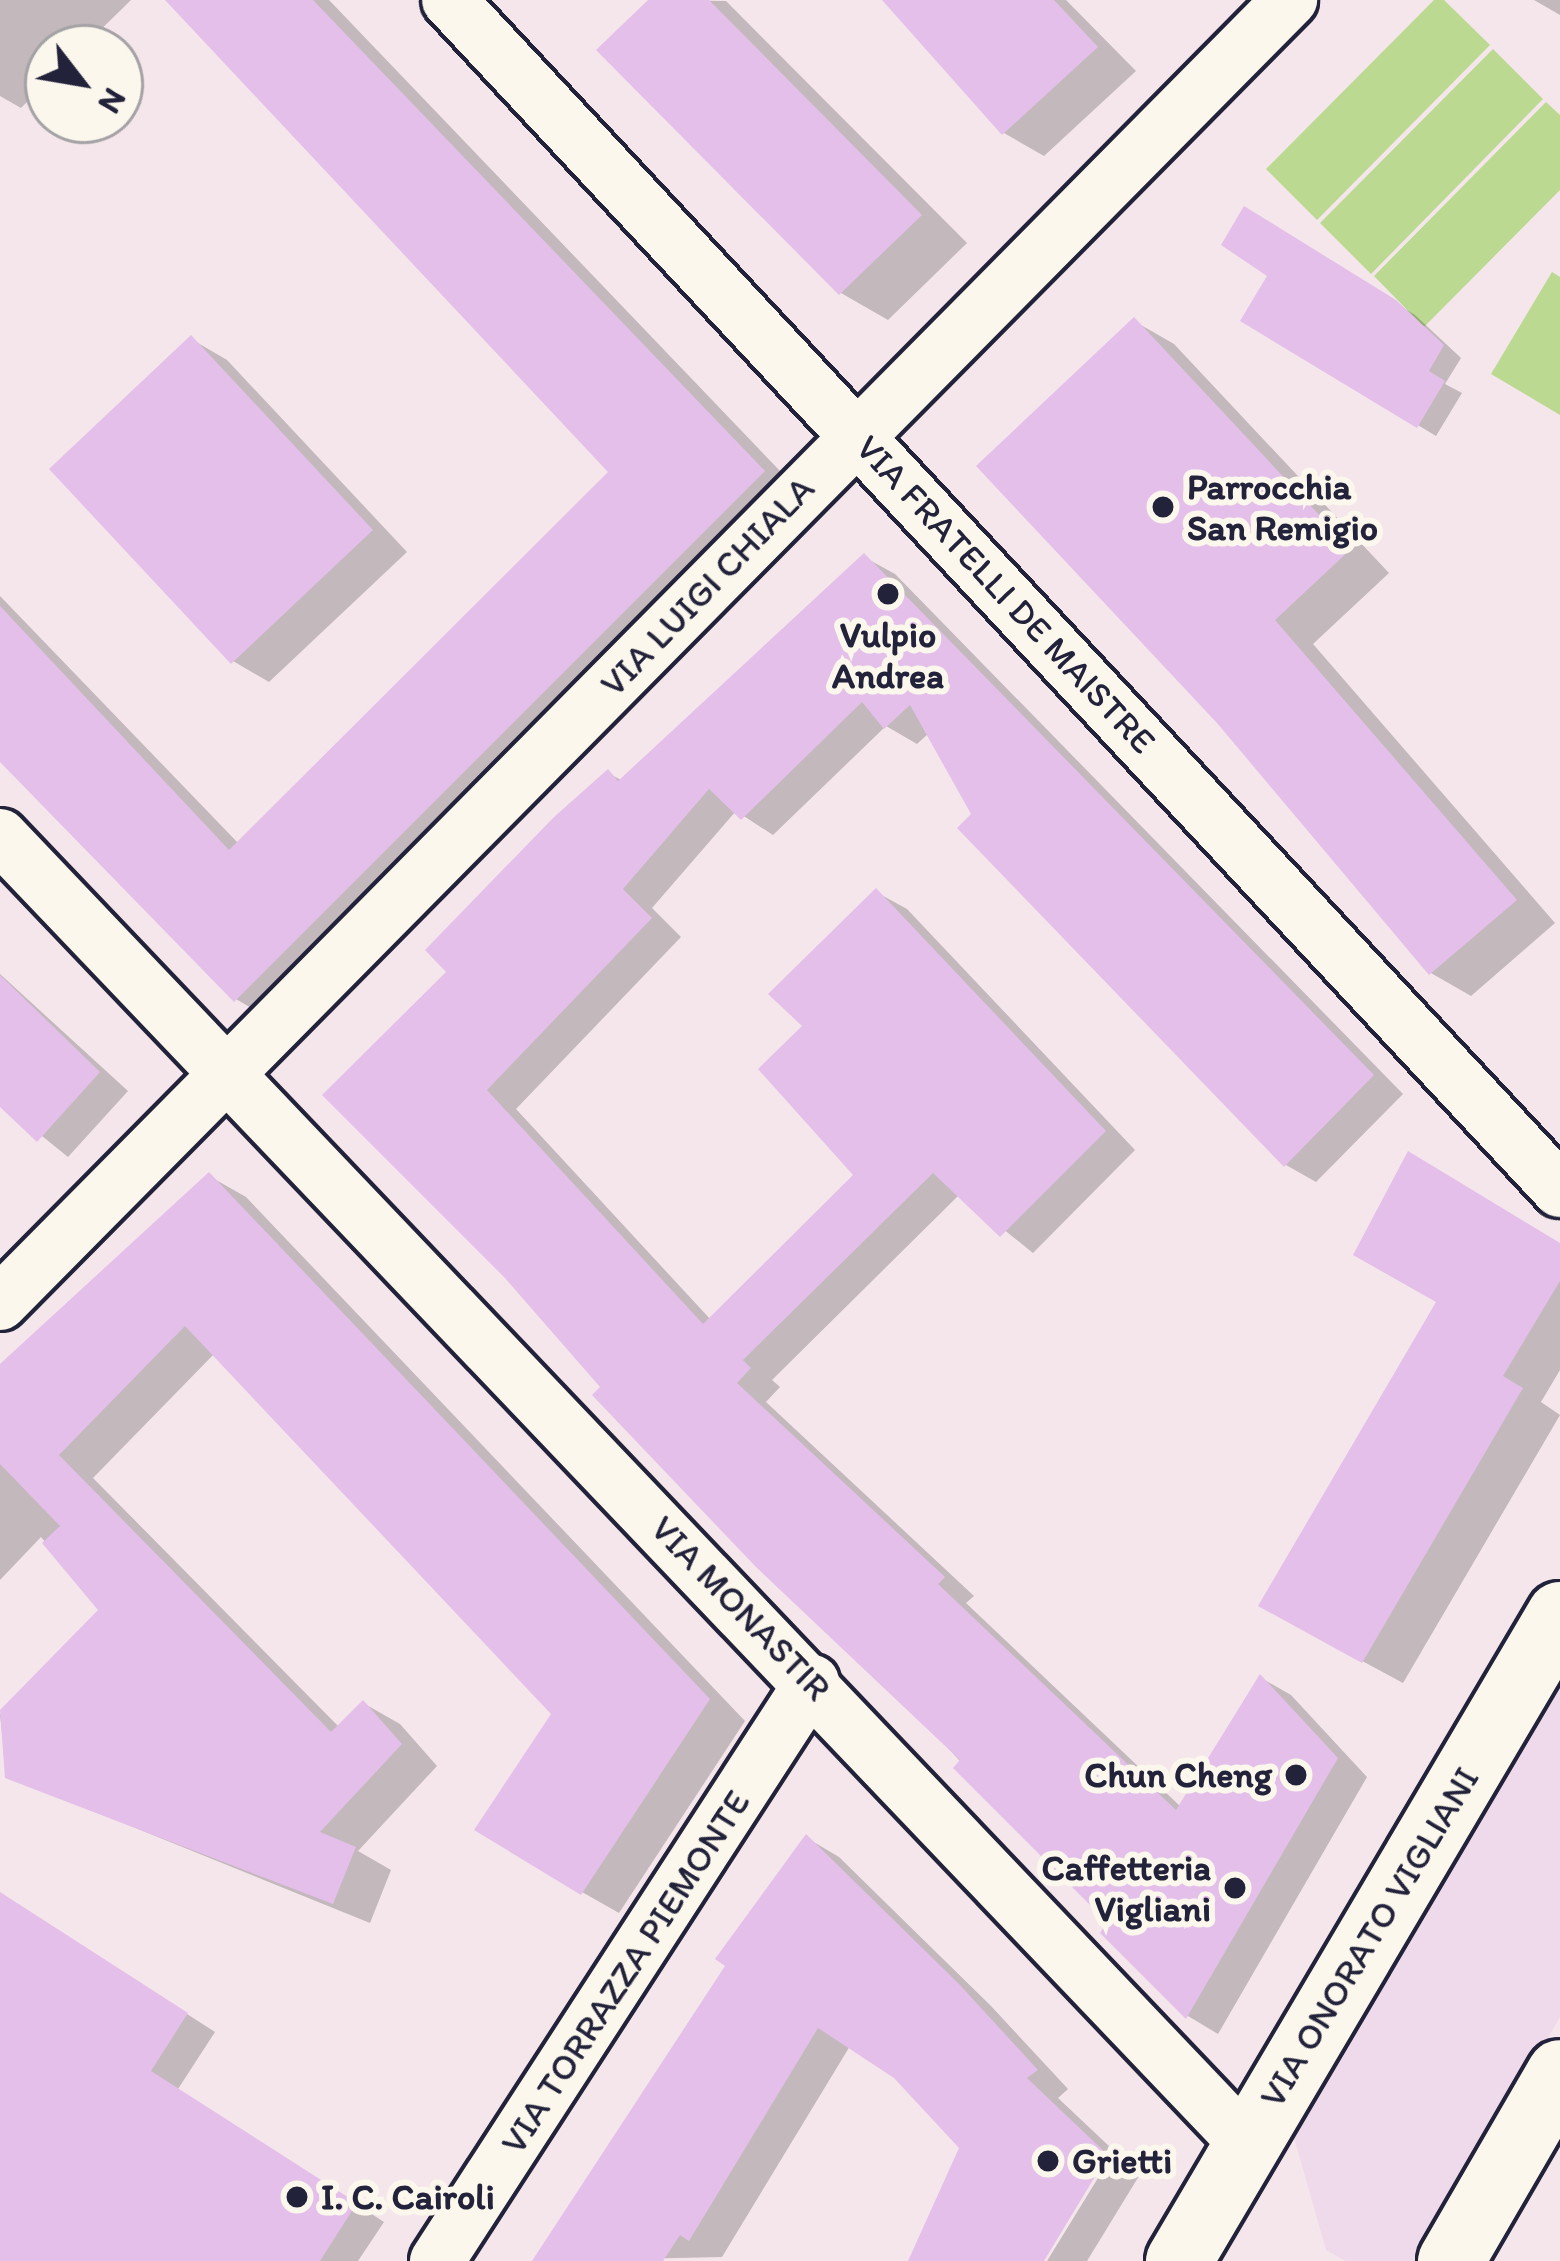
<!DOCTYPE html>
<style>
body{margin:0}
#map{position:relative;width:1560px;height:2261px;overflow:hidden;background:#f4e6eb;font-family:Itim,sans-serif}
div>[style]{position:absolute}
.built>*{inset:0;background:#efdaeb}
.green>*{inset:0;background:#bbd991}
.shadow>*{inset:0;background:#0003}
.building>*{inset:0;background:#e3bfea}
.roads{filter:drop-shadow(3px 0 #22223b) drop-shadow(-3px 0 #22223b) drop-shadow(0 3px #22223b) drop-shadow(0 -3px #22223b)}
.minor>*{height:54px;margin:-27px;padding:0 27px;transform-origin:27px;border-radius:27px;background:#fbf7ec}
.secondary>*{height:66px;margin:-33px;padding:0 33px;transform-origin:33px;border-radius:33px;background:#fbf7ec}
.dots>*{width:33px;height:33px;translate:-50% -50%;box-sizing:border-box;border:6px solid #fbf7ec;border-radius:50%}
span{translate:-50% -50%;white-space:nowrap;text-align:center;line-height:1.15;-webkit-text-stroke:12px #fbf7ec;paint-order:stroke}
.poi-label{font-size:36px;color:#22223b;font-weight:700}
.left{translate:0 -50%;text-align:left}
.right{translate:-100% -50%;text-align:right}
.street-label{font-size:36px;color:#22223b}
.north{position:absolute;left:24px;top:24px;width:120px;height:120px;box-sizing:border-box;background:#fbf7ec;border:3px solid #a4a2a5;border-radius:50%;rotate:121deg;font-size:33px;font-weight:700;line-height:48px;text-align:center;color:#22223b}
.north::after{content:'';display:block;margin:auto;width:42px;height:54px;background:#22223b;clip-path:polygon(50% 0,100% 100%,50% 72%,0 100%)}
</style>
<div id="map">
<div class="built">
<div style="clip-path:polygon(1560px 1671px,1560px 2017px,1419px 2261px,1345px 2261px,1326px 2250px,1289px 2120px)"></div>
</div>
<div class="green">
<div style="clip-path:polygon(1434px 0,1444px 0,1490px 45px,1317px 220px,1266px 169px)"></div>
<div style="clip-path:polygon(1493px 49px,1543px 99px,1371px 274px,1320px 223px)"></div>
<div style="clip-path:polygon(1546px 102px,1560px 115px,1560px 190px,1424px 327px,1374px 276px)"></div>
<div style="clip-path:polygon(1552px 272px,1560px 277px,1560px 415px,1491px 374px)"></div>
</div>
<div class="shadow">
<div style="clip-path:polygon(0 0,131px 0,82px 48px,48px 48px,48px 81px,21px 108px,0 96px)"></div>
<div style="clip-path:polygon(169px 0,329px 0,804px 496px,277px 1023px,236px 999px,0 755px,0 596px,239px 844px,612px 472px)"></div>
<div style="clip-path:polygon(653px 0,726px 1px,967px 243px,888px 320px,841px 293px)"></div>
<div style="clip-path:polygon(886px 0,1066px 0,1136px 71px,1044px 156px,1004px 133px)"></div>
<div style="clip-path:polygon(1534px 0,1560px 0,1560px 15px)"></div>
<div style="clip-path:polygon(1263px 220px,1415px 315px,1461px 358px,1445px 384px,1462px 393px,1436px 436px,1244px 320px,1271px 275px)"></div>
<div style="clip-path:polygon(1134px 321px,1174px 344px,1389px 573px,1313px 644px,1555px 923px,1471px 996px,1431px 973px)"></div>
<div style="clip-path:polygon(191px 339px,227px 360px,407px 552px,269px 682px,233px 661px)"></div>
<div style="clip-path:polygon(864px 557px,895px 574px,1403px 1094px,1316px 1182px,1286px 1165px,974px 814px,929px 733px,917px 744px,886px 726px,773px 835px,736px 811px,652px 908px,681px 937px,516px 1109px,711px 1320px,857px 1176px,806px 1026px,876px 892px,907px 909px,1135px 1150px,1033px 1253px,960px 1194px,772px 1380px,780px 1387px,766px 1402px,974px 1596px,966px 1603px,1181px 1807px,1261px 1678px,1291px 1695px,1367px 1777px,1218px 2034px,1188px 2016px,1103px 1933px,1110px 1922px,508px 1276px,451px 972px,608px 773px,623px 781px)"></div>
<div style="clip-path:polygon(0 974px,128px 1091px,68px 1157px,0 1102px)"></div>
<div style="clip-path:polygon(209px 1176px,246px 1197px,745px 1721px,619px 1913px,582px 1892px,555px 1713px,215px 1353px,93px 1478px,340px 1728px,363px 1703px,400px 1724px,437px 1766px,358px 1851px,391px 1870px,370px 1923px,7px 1776px,0 1715px,102px 1610px,41px 1537px,0 1580px,0 1371px)"></div>
<div style="clip-path:polygon(1560px 1245px,1560px 1370px,1541px 1402px,1560px 1415px,1403px 1683px,1301px 1628px)"></div>
<div style="clip-path:polygon(807px 1838px,839px 1857px,991px 2006px,1068px 2089px,1058px 2098px,1110px 2147px,1040px 2261px,911px 2261px,963px 2148px,896px 2076px,850px 2046px,722px 2257px,538px 2261px)"></div>
<div style="clip-path:polygon(0 1894px,215px 2032px,178px 2089px,384px 2222px,358px 2261px,0 2261px)"></div>
<div style="clip-path:polygon(1114px 2152px,1139px 2176px,1087px 2261px,1047px 2261px)"></div>
</div>
<div class="building">
<div style="clip-path:polygon(165px 0,313px 0,765px 471px,234px 1002px,0 762px,0 606px,229px 850px,608px 472px)"></div>
<div style="clip-path:polygon(648px 0,709px 0,922px 215px,839px 295px,596px 50px)"></div>
<div style="clip-path:polygon(882px 0,1054px 0,1098px 47px,1002px 135px)"></div>
<div style="clip-path:polygon(1244px 206px,1396px 300px,1444px 345px,1429px 371px,1445px 381px,1417px 428px,1240px 321px,1267px 276px,1221px 245px)"></div>
<div style="clip-path:polygon(1134px 317px,1351px 549px,1275px 620px,1517px 900px,1429px 975px,1217px 723px,976px 466px)"></div>
<div style="clip-path:polygon(191px 335px,373px 530px,231px 664px,49px 469px)"></div>
<div style="clip-path:polygon(864px 553px,1374px 1075px,1284px 1167px,957px 828px,971px 814px,910px 705px,884px 729px,862px 702px,741px 820px,709px 789px,623px 889px,652px 918px,487px 1090px,703px 1324px,853px 1175px,758px 1069px,802px 1026px,768px 994px,876px 888px,1106px 1131px,1000px 1237px,933px 1173px,743px 1360px,751px 1368px,737px 1383px,945px 1577px,938px 1584px,1176px 1810px,1260px 1674px,1338px 1758px,1186px 2019px,1100px 1933px,1107px 1922px,953px 1768px,960px 1760px,756px 1567px,592px 1395px,600px 1387px,505px 1278px,322px 1095px,446px 972px,425px 950px,553px 818px,608px 769px,618px 781px)"></div>
<div style="clip-path:polygon(0 975px,100px 1072px,37px 1142px,0 1107px)"></div>
<div style="clip-path:polygon(1408px 1151px,1560px 1243px,1560px 1281px,1503px 1376px,1523px 1388px,1362px 1663px,1258px 1606px,1436px 1302px,1353px 1255px)"></div>
<div style="clip-path:polygon(209px 1172px,710px 1699px,581px 1895px,474px 1830px,551px 1714px,185px 1326px,59px 1455px,331px 1732px,363px 1700px,402px 1744px,320px 1832px,356px 1847px,333px 1904px,5px 1778px,0 1710px,98px 1610px,42px 1543px,60px 1526px,0 1464px,0 1364px)"></div>
<div style="clip-path:polygon(806px 1834px,959px 1984px,1038px 2070px,1027px 2078px,1108px 2155px,1044px 2261px,908px 2261px,959px 2148px,894px 2078px,818px 2028px,689px 2241px,680px 2235px,663px 2261px,532px 2261px,725px 1966px,715px 1959px)"></div>
<div style="clip-path:polygon(0 1892px,188px 2013px,151px 2071px,357px 2203px,320px 2261px,0 2261px)"></div>
</div>
<div class="roads">
<div class="minor">
<div style="left:449px;top:0;width:1628px;rotate:46.97deg"></div>
<div style="left:0;top:836px;width:1807px;rotate:46.37deg"></div>
<div style="left:0;top:1303px;width:1834px;rotate:-45.29deg"></div>
<div style="left:437px;top:2261px;width:690px;rotate:-57.07deg"></div>
</div>
<div class="secondary">
<div style="left:1179px;top:2261px;width:750px;rotate:-59.47deg"></div>
<div style="left:1451px;top:2261px;width:217px;rotate:-59.9deg"></div>
</div>
</div>
<div class="dots">
<div style="left:1163px;top:507px;background:#22223b"></div>
<div style="left:888px;top:594px;background:#22223b"></div>
<div style="left:1296px;top:1775px;background:#22223b"></div>
<div style="left:1235px;top:1888px;background:#22223b"></div>
<div style="left:1048px;top:2161px;background:#22223b"></div>
<div style="left:297px;top:2197px;background:#22223b"></div>
</div>
<div class="poi-label">
<span class="left" style="left:1187px;top:507px">Parrocchia<br>San Remigio</span>
<span style="left:888px;top:655px">Vulpio<br>Andrea</span>
<span class="right" style="left:1272px;top:1775px">Chun Cheng</span>
<span class="right" style="left:1211px;top:1888px">Caffetteria<br>Vigliani</span>
<span class="left" style="left:1072px;top:2161px">Grietti</span>
<span class="left" style="left:321px;top:2197px">I. C. Cairoli</span>
</div>
<div class="street-label">
<span style="left:707px;top:586px;rotate:-46deg">VIA LUIGI CHIALA</span>
<span style="left:1006px;top:594px;rotate:47deg">VIA FRATELLI DE MAISTRE</span>
<span style="left:741px;top:1608px;rotate:46deg">VIA MONASTIR</span>
<span style="left:1369px;top:1937px;rotate:-59deg">VIA ONORATO VIGLIANI</span>
<span style="left:625px;top:1972px;rotate:-57deg">VIA TORRAZZA PIEMONTE</span>
</div>
<div class="north">N</div>
</div>
